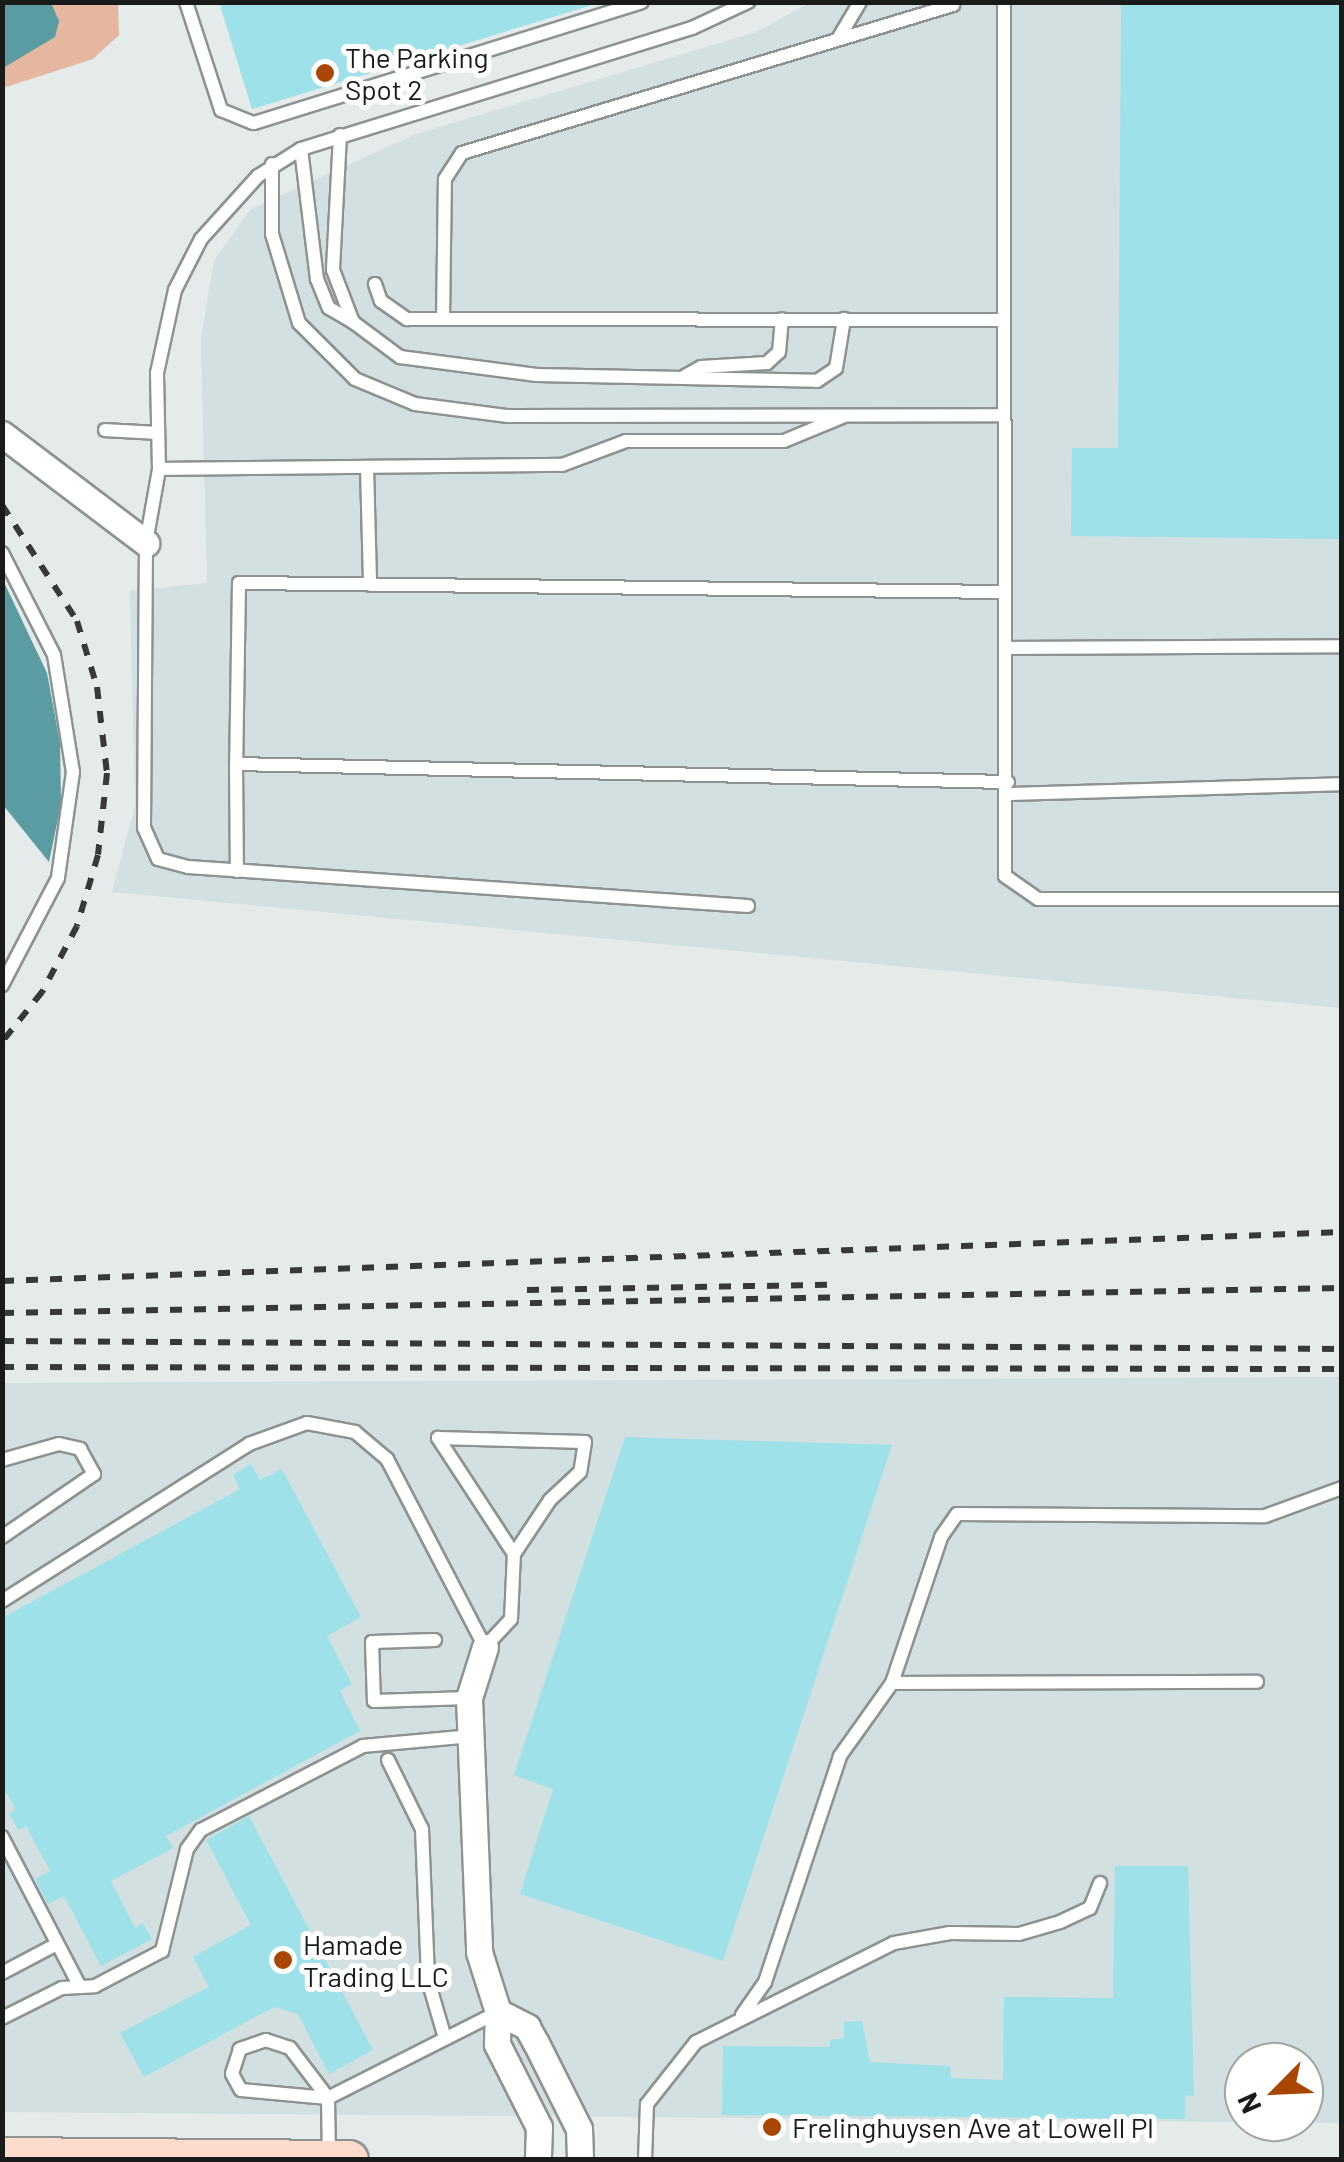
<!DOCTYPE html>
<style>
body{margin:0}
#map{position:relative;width:1344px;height:2162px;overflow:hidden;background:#e5eaea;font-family:Barlow,sans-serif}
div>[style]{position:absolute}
.built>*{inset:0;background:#d2e0e2}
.green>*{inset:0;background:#e5b6a0}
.water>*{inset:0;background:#5b9ca2}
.building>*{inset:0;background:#9fe1e8}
.roads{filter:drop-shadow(2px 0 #8d9292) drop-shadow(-2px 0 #8d9292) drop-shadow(0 2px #8d9292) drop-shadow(0 -2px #8d9292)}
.service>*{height:12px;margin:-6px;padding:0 6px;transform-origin:6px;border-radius:6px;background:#fff}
.minor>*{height:25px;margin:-12.5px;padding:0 12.5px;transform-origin:12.5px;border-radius:12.5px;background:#fff}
.primary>*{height:38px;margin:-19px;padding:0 19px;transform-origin:19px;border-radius:19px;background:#fddccd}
.rail>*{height:6px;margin-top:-3px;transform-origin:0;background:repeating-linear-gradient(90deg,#373939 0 12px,transparent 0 24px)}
.dots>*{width:28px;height:28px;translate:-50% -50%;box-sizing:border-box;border:5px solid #fff;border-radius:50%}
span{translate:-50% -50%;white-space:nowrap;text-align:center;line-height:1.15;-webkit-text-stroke:10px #fff;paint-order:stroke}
.poi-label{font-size:28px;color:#191b1b}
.left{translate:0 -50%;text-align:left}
.frame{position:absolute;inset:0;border:5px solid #191b1b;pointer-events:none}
.north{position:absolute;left:1224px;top:2042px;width:100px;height:100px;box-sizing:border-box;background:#fff;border:2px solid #a3a4a4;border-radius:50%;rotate:246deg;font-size:28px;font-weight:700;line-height:40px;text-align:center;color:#191b1b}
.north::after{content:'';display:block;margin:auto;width:35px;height:45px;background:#a84703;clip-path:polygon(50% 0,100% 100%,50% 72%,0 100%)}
</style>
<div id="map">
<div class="built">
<div style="clip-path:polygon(810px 3px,1341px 3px,1341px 1008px,112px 892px,135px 806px,130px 591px,207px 583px,201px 339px,214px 260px,251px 209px,416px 134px,756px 32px)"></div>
<div style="clip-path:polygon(1341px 1377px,1341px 2123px,1263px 2122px,1304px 2122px,1304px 2062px,1244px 2062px,1244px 2122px,3px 2112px,3px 1383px)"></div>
</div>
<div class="green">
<div style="clip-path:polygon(2px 3px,118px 3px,119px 35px,93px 59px,3px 88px)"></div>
</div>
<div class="water">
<div style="clip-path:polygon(3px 2px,51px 3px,59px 21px,55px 37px,3px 68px)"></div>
<div style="clip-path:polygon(2px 578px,47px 673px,60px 743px,61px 804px,49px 862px,3px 805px)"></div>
</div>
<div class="building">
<div style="clip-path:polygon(219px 2px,589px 2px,589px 6px,252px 109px)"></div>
<div style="clip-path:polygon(1121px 2px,1342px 2px,1342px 539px,1071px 536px,1072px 448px,1118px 448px)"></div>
<div style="clip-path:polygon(625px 1437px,892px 1445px,723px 1961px,520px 1894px,553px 1789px,514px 1775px)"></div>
<div style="clip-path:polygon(251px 1464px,260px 1480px,282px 1469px,361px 1617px,327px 1636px,352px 1684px,340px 1691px,360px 1731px,166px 1836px,173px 1848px,111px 1881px,135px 1928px,143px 1923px,152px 1939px,101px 1966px,64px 1896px,48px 1904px,35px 1879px,50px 1871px,26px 1826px,18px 1830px,9px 1813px,16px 1810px,2px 1785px,2px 1618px,240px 1489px,233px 1475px)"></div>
<div style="clip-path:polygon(249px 1816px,373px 2050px,329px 2074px,298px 2014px,274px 2007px,144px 2077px,120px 2033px,209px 1987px,193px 1957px,251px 1925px,206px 1840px)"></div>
<div style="clip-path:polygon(1115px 1866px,1188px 1866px,1194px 2096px,1185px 2095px,1185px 2119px,722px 2115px,723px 2046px,830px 2047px,830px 2040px,844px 2038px,844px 2022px,862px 2021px,870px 2062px,950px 2066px,951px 2078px,1003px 2080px,1004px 1997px,1113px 1998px)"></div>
</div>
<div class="roads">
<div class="service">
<div style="left:186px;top:2px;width:114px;rotate:72deg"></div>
<div style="left:221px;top:110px;width:35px;rotate:22deg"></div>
<div style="left:254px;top:123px;width:406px;rotate:-17.3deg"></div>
<div style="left:1004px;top:2px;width:874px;rotate:89.93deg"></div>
<div style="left:1005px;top:876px;width:40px;rotate:34.9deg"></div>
<div style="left:1038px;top:899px;width:304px"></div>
<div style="left:838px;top:39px;width:43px;rotate:-59.3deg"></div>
<div style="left:340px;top:135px;width:135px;rotate:93deg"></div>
<div style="left:333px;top:270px;width:56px;rotate:69deg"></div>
<div style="left:353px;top:322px;width:59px;rotate:36.7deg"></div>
<div style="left:400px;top:357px;width:138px;rotate:7.5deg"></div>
<div style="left:537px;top:375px;width:280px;rotate:1.2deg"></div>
<div style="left:817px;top:381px;width:23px;rotate:-34deg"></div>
<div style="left:836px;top:368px;width:50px;rotate:-80.7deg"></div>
<div style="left:301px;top:149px;width:131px;rotate:83deg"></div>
<div style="left:317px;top:279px;width:31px;rotate:68deg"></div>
<div style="left:329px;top:308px;width:28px;rotate:30deg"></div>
<div style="left:272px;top:164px;width:70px;rotate:90deg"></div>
<div style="left:272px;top:234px;width:93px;rotate:73.1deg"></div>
<div style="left:299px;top:323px;width:79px;rotate:45deg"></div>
<div style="left:355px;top:379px;width:65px;rotate:22.6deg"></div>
<div style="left:415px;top:404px;width:94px;rotate:7.4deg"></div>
<div style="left:508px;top:416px;width:491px;rotate:-0.1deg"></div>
<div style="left:375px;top:284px;width:18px;rotate:71deg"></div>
<div style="left:381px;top:301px;width:32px;rotate:35deg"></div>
<div style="left:407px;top:319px;width:593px;rotate:0.1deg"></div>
<div style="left:443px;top:319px;width:140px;rotate:-89.2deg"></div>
<div style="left:445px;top:179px;width:31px;rotate:-57deg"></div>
<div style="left:462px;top:153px;width:513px;rotate:-16.77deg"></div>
<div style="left:685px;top:376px;width:18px;rotate:-29deg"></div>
<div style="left:701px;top:367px;width:66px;rotate:-3.5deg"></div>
<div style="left:767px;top:363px;width:16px;rotate:-43deg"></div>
<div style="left:779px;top:352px;width:33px;rotate:-85deg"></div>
<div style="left:105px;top:430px;width:52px;rotate:3.3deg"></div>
<div style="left:367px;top:467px;width:118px;rotate:88.5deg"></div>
<div style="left:159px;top:469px;width:403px;rotate:-0.6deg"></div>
<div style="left:562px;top:465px;width:68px;rotate:-20.6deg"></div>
<div style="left:626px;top:441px;width:158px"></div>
<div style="left:784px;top:441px;width:63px;rotate:-22.5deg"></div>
<div style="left:2px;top:553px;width:114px;rotate:63deg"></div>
<div style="left:54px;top:655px;width:119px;rotate:80.8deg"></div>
<div style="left:73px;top:772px;width:107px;rotate:98.1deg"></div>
<div style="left:58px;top:878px;width:121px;rotate:117.6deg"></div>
<div style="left:1002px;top:592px;width:763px;rotate:-179.32deg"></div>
<div style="left:239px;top:583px;width:181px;rotate:90.9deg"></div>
<div style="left:236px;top:764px;width:772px;rotate:1.34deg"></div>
<div style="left:1008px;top:648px;width:334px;rotate:-0.3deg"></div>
<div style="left:236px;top:764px;width:107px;rotate:89.5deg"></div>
<div style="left:1008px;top:794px;width:334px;rotate:-1.7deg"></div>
<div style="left:748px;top:906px;width:561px;rotate:-176.02deg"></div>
<div style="left:188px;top:867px;width:31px;rotate:-165deg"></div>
<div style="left:158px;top:859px;width:34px;rotate:-114deg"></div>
<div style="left:144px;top:828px;width:285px;rotate:-89.6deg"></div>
<div style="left:146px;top:543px;width:75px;rotate:-80deg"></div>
<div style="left:159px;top:469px;width:96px;rotate:-91.2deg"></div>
<div style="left:157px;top:373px;width:85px;rotate:-77.8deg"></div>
<div style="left:175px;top:290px;width:57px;rotate:-63deg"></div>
<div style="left:201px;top:239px;width:85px;rotate:-47.9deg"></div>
<div style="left:258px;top:176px;width:51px;rotate:-32.1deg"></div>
<div style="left:301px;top:149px;width:409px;rotate:-17.2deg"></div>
<div style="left:692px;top:28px;width:62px;rotate:-24.9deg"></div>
<div style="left:2px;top:1460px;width:59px;rotate:-15.7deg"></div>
<div style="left:59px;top:1444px;width:22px;rotate:13deg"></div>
<div style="left:80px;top:1449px;width:29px;rotate:61deg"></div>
<div style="left:94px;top:1474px;width:112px;rotate:145.6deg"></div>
<div style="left:2px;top:1601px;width:293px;rotate:-32.4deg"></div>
<div style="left:249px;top:1444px;width:62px;rotate:-19.9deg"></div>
<div style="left:307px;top:1423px;width:49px;rotate:10.6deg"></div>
<div style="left:355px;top:1432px;width:42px;rotate:40.2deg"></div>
<div style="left:387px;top:1459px;width:212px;rotate:62.5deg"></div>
<div style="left:485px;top:1647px;width:38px;rotate:-47deg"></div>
<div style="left:511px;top:1619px;width:65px;rotate:-87.4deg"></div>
<div style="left:514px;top:1554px;width:139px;rotate:-123.2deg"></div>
<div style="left:438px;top:1438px;width:147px;rotate:1.6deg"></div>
<div style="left:585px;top:1442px;width:30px;rotate:99deg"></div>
<div style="left:580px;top:1472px;width:41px;rotate:137deg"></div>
<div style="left:550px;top:1500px;width:65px;rotate:123.7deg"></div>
<div style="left:435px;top:1640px;width:63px;rotate:178.2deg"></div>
<div style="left:372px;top:1642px;width:59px;rotate:88.1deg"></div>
<div style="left:374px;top:1701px;width:95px;rotate:-1.8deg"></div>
<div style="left:892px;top:1683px;width:365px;rotate:-0.2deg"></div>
<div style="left:388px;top:1760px;width:77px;rotate:63.8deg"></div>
<div style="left:422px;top:1829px;width:151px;rotate:87.7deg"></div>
<div style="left:428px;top:1980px;width:60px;rotate:73.7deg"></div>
<div style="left:2px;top:1837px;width:169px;rotate:62.5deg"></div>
<div style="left:2px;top:1973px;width:60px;rotate:-27.8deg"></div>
<div style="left:742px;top:2015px;width:40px;rotate:-55.1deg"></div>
<div style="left:765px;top:1982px;width:238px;rotate:-71.6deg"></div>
<div style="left:840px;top:1756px;width:90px;rotate:-54.5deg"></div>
<div style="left:892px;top:1683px;width:154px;rotate:-71.4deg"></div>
<div style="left:941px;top:1537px;width:28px;rotate:-55deg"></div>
<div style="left:957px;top:1514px;width:308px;rotate:0.4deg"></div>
<div style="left:1265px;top:1516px;width:82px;rotate:-20deg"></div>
<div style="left:2px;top:2018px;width:67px;rotate:-26.6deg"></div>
<div style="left:62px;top:1988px;width:33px;rotate:-3deg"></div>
<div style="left:95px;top:1986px;width:76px;rotate:-27.6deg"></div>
<div style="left:162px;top:1951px;width:105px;rotate:-76.2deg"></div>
<div style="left:187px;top:1849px;width:24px;rotate:-54deg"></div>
<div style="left:201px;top:1830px;width:182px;rotate:-27.4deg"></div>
<div style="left:363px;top:1746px;width:109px;rotate:-5.2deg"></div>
<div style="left:329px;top:2156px;width:58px;rotate:-91deg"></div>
<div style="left:328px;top:2098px;width:63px;rotate:-127.2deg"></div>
<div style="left:290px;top:2048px;width:25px;rotate:-162deg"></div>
<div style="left:266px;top:2040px;width:28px;rotate:161deg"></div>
<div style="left:240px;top:2049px;width:26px;rotate:108deg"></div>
<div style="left:232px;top:2074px;width:18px;rotate:61deg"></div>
<div style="left:241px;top:2090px;width:87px;rotate:5.3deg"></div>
<div style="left:328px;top:2098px;width:191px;rotate:-26.8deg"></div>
<div style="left:645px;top:2160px;width:56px;rotate:-88deg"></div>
<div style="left:647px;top:2104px;width:79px;rotate:-51.7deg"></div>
<div style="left:696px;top:2042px;width:221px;rotate:-26.6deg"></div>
<div style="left:894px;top:1943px;width:57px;rotate:-10.1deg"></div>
<div style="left:950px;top:1933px;width:69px;rotate:0.8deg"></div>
<div style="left:1019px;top:1934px;width:43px;rotate:-16.3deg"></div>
<div style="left:1060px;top:1922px;width:33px;rotate:-25deg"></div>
<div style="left:1090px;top:1908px;width:27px;rotate:-68deg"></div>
</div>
<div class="minor">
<div style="left:2px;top:434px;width:181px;rotate:37.1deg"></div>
<div style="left:485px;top:1647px;width:53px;rotate:107.4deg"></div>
<div style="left:469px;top:1698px;width:254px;rotate:87.7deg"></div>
<div style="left:479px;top:1952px;width:63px;rotate:72.4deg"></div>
<div style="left:498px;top:2012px;width:32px;rotate:92deg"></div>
<div style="left:497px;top:2044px;width:93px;rotate:63.2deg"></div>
<div style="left:539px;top:2127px;width:33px;rotate:92deg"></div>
<div style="left:498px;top:2012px;width:33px;rotate:27deg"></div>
<div style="left:527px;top:2027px;width:18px;rotate:61deg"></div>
<div style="left:536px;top:2043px;width:96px;rotate:63.4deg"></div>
<div style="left:579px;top:2129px;width:31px;rotate:88deg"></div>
</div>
<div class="primary">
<div style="left:2px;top:2157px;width:347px;rotate:0.5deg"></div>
</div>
</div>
<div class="rail">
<div style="left:2px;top:505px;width:138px;rotate:57.1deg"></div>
<div style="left:77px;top:621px;width:69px;rotate:73.1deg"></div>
<div style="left:97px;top:687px;width:87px;rotate:83.4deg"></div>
<div style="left:107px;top:773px;width:82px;rotate:96.3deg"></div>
<div style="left:98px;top:855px;width:74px;rotate:106.5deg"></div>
<div style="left:77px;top:926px;width:75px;rotate:117.9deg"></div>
<div style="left:42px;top:992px;width:64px;rotate:128.7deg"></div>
<div style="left:2px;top:1281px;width:1341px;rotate:-2.09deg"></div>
<div style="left:527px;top:1290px;width:300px;rotate:-1deg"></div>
<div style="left:2px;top:1313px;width:1340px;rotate:-1.07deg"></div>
<div style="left:2px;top:1341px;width:1340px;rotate:0.34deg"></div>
<div style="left:2px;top:1367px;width:1340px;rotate:0.09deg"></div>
</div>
<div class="dots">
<div style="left:325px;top:73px;background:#a84703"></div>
<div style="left:283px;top:1960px;background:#a84703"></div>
<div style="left:772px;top:2127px;background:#a84703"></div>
</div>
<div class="poi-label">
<span class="left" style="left:345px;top:73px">The Parking<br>Spot 2</span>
<span class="left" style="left:303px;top:1960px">Hamade<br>Trading LLC</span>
<span class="left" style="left:792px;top:2127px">Frelinghuysen Ave at Lowell Pl</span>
</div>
<div class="frame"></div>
<div class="north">N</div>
</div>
